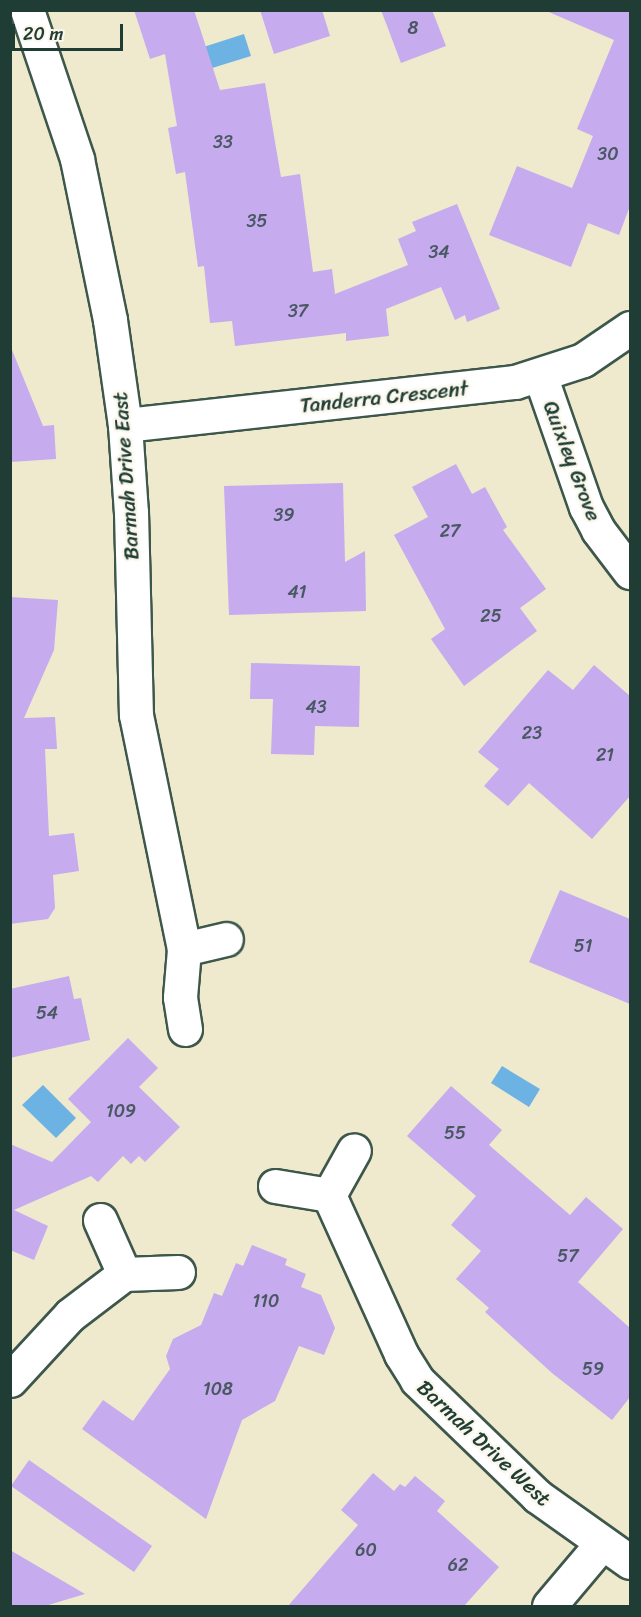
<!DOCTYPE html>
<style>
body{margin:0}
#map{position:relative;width:641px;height:1617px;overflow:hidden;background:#efe9ce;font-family:Sriracha,sans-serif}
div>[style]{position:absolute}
.water>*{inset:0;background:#6cb2e3}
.building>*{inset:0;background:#c6abee}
.roads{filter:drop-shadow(2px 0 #3e574b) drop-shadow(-2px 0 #3e574b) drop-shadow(0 2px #3e574b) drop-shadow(0 -2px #3e574b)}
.minor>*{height:33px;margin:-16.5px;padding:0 16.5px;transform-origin:16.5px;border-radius:16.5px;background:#fff}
span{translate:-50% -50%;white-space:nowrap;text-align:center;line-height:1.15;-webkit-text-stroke:5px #fbf7ec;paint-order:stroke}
.number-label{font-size:18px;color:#495862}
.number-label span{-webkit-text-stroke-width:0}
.street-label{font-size:21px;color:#1f3d34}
.frame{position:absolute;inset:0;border:12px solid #1f3d34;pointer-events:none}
.scale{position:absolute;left:12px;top:24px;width:111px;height:27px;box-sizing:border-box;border:3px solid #1f3d34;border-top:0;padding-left:8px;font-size:18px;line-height:21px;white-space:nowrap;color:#1f3d34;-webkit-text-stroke:4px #fbf7ec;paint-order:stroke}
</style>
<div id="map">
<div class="water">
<div style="clip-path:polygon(244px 34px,251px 56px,196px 73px,188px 52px)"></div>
<div style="clip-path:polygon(502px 1066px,540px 1089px,529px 1107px,491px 1083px)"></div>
<div style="clip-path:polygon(43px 1085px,76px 1118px,56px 1138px,22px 1105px)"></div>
</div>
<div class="building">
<div style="clip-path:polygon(134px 10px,194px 10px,220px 90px,265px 83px,281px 177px,300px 174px,313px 272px,332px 269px,335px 294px,408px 265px,398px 239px,416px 231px,412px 222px,457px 204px,500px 309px,467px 322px,465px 315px,455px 320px,441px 287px,386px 309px,389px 336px,346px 341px,346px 333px,235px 346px,232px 321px,210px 323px,204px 266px,198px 267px,185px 172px,176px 174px,168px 128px,177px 126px,165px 54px,150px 59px)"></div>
<div style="clip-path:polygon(260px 10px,322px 10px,330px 36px,274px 54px)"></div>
<div style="clip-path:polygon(381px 10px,432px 10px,446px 46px,401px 63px)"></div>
<div style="clip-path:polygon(544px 10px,630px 10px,630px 206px,619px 235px,588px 223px,571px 267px,489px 235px,517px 166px,572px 188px,593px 136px,577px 129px,614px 40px)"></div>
<div style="clip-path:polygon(12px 350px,43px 426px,54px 425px,56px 459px,10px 462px)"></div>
<div style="clip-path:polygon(456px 464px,472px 494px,485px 487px,507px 527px,503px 530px,546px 589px,520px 608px,537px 631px,464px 686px,431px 639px,445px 629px,394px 535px,428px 517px,412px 487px)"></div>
<div style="clip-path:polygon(343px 483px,345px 562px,365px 551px,366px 611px,229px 615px,224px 486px)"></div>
<div style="clip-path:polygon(10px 597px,58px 600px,54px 650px,24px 718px,55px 717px,57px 749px,45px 749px,49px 836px,74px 833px,79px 871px,53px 875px,55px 908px,48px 919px,10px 924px)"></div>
<div style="clip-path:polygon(251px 663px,360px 666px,359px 727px,315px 726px,314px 755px,271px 754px,273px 699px,250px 699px)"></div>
<div style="clip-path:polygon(594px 665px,630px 696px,630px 796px,592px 839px,529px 783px,508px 806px,484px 786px,499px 769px,478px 752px,548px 670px,573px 690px)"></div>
<div style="clip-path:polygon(560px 890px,630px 919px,630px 1004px,529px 962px)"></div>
<div style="clip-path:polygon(69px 976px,74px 999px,81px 998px,90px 1040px,10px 1058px,10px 989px)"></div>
<div style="clip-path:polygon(128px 1038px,158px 1068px,139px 1087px,180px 1127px,145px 1162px,139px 1156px,131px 1164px,123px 1156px,98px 1182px,91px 1176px,14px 1210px,48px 1226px,34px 1260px,10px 1250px,10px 1144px,52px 1162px,91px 1122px,68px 1099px)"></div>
<div style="clip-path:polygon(451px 1086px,502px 1130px,489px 1145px,570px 1215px,586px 1197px,623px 1229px,578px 1282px,630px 1328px,630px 1397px,612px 1420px,552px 1373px,485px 1312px,489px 1308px,456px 1279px,481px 1251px,451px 1225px,476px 1196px,407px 1136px)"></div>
<div style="clip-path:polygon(252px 1245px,287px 1259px,285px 1265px,306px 1274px,301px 1287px,321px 1295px,335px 1328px,324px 1355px,299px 1346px,275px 1401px,242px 1420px,206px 1519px,82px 1429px,103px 1400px,133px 1421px,170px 1369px,166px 1356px,173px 1339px,201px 1325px,214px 1293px,222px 1296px,236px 1263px,243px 1266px)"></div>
<div style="clip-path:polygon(29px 1460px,152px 1546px,134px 1572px,11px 1486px)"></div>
<div style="clip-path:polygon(373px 1473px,394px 1491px,400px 1484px,405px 1487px,415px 1476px,445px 1501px,437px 1511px,499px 1567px,464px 1606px,288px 1606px,358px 1525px,341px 1510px)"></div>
<div style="clip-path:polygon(10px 1550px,85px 1594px,45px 1606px,10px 1606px)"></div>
</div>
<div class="roads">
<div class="minor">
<div style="left:27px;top:10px;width:157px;rotate:71.4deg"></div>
<div style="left:77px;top:159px;width:164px;rotate:78.4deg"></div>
<div style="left:110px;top:320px;width:106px;rotate:81.9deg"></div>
<div style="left:125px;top:425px;width:87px;rotate:86.1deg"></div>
<div style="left:131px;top:512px;width:203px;rotate:88.6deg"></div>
<div style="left:136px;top:715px;width:239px;rotate:78.4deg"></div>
<div style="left:540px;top:375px;width:140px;rotate:70.8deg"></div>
<div style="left:586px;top:507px;width:26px;rotate:62deg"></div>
<div style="left:598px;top:530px;width:53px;rotate:52.7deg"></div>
<div style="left:125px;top:425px;width:392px;rotate:-6.3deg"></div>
<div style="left:515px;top:382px;width:71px;rotate:-17.9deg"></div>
<div style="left:583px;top:360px;width:57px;rotate:-34.2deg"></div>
<div style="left:185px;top:1029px;width:32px;rotate:-99deg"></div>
<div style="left:180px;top:997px;width:48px;rotate:-85.2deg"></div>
<div style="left:184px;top:949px;width:43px;rotate:-13.4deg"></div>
<div style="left:275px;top:1186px;width:55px;rotate:9.5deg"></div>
<div style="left:329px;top:1195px;width:51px;rotate:-60.9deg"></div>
<div style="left:329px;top:1195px;width:175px;rotate:65.6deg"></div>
<div style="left:401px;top:1354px;width:31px;rotate:58deg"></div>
<div style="left:417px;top:1380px;width:167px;rotate:44deg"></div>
<div style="left:537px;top:1496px;width:114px;rotate:35.4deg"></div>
<div style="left:100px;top:1220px;width:59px;rotate:66deg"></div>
<div style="left:124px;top:1274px;width:54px;rotate:-2.1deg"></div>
<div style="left:10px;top:1380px;width:88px;rotate:-47.3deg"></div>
<div style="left:70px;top:1315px;width:68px;rotate:-37.2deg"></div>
<div style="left:549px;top:1606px;width:82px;rotate:-49.9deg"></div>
</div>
</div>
<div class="number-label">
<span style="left:413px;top:28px">8</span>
<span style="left:223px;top:142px">33</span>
<span style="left:608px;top:154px">30</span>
<span style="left:257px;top:221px">35</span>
<span style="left:439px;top:252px">34</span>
<span style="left:298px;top:311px">37</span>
<span style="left:284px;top:515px">39</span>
<span style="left:450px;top:531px">27</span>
<span style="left:297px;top:592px">41</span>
<span style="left:491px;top:616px">25</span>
<span style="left:316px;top:707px">43</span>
<span style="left:532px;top:733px">23</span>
<span style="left:605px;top:755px">21</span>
<span style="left:583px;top:946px">51</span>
<span style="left:47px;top:1013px">54</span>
<span style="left:121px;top:1111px">109</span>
<span style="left:455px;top:1133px">55</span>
<span style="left:568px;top:1256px">57</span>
<span style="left:266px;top:1301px">110</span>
<span style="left:593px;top:1369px">59</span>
<span style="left:218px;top:1389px">108</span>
<span style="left:366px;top:1550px">60</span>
<span style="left:458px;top:1565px">62</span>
</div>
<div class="street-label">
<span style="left:384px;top:397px;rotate:-6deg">Tanderra Crescent</span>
<span style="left:572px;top:461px;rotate:69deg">Quixley Grove</span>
<span style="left:126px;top:476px;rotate:-94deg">Barmah Drive East</span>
<span style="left:484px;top:1443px;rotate:43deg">Barmah Drive West</span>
</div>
<div class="frame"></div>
<div class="scale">20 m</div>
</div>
